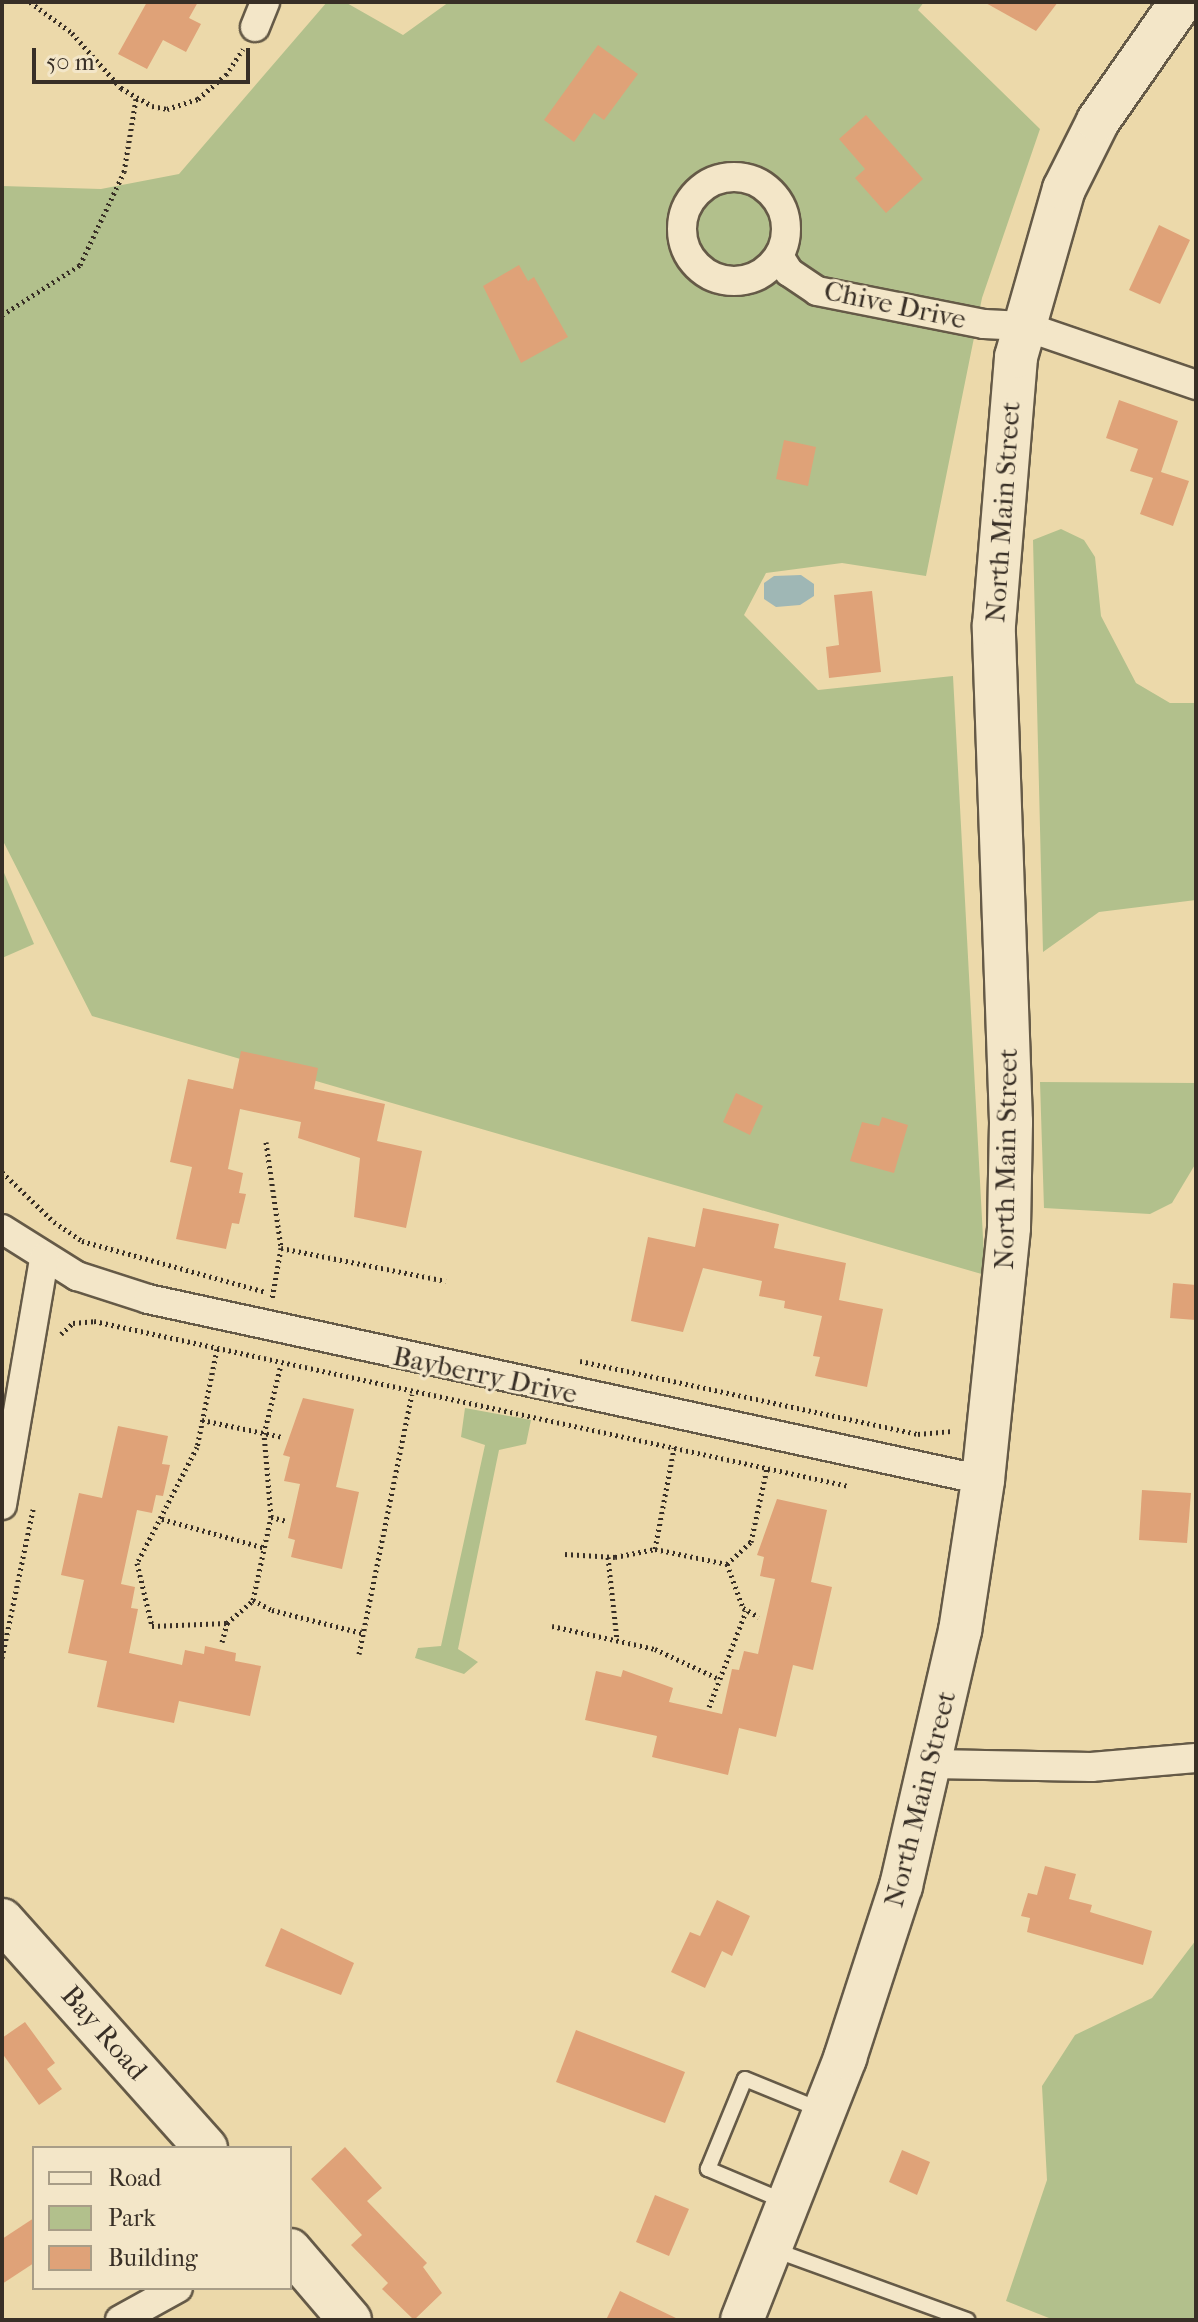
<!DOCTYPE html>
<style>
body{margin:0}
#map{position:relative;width:1198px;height:2322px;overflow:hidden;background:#ecd9aa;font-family:"IM FELL French Canon",serif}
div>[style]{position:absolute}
.green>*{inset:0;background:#b2c08c}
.water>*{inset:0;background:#9fb7b5}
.building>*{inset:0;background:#dfa278}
.path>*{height:5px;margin-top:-2.5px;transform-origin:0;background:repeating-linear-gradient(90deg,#382f26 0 2px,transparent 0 6px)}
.roads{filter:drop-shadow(2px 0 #655a47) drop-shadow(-2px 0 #655a47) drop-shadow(0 2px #655a47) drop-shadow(0 -2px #655a47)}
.service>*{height:14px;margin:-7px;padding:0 7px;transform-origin:7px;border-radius:7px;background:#f3e6c8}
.minor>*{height:28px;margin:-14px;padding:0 14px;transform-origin:14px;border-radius:14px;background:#f3e6c8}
.minor>.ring{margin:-14px;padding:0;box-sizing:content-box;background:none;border:28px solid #f3e6c8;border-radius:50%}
.secondary>*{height:42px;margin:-21px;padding:0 21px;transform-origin:21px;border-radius:21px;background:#f3e6c8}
span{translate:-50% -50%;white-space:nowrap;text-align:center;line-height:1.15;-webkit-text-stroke:6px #f3e6c8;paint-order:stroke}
.street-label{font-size:28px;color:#382f26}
.frame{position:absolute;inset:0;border:4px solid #382f26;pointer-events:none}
.legend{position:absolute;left:32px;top:2146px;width:260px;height:144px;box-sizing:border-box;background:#f3e6c8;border:2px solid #a89d87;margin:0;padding:10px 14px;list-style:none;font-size:24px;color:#382f26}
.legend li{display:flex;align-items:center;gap:16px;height:40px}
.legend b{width:40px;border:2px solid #a89d87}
.scale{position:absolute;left:32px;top:48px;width:218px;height:36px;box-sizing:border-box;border:4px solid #382f26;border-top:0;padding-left:10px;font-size:24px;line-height:28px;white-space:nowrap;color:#382f26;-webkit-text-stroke:6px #f3e6c8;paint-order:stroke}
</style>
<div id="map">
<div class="green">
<div style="clip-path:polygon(327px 2px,345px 2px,403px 35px,449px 2px,924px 2px,918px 10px,1040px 129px,982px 298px,926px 576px,842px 563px,766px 573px,744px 615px,818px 690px,953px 676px,985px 1275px,92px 1016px,2px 839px,2px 186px,101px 189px,179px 174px)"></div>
<div style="clip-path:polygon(1061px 529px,1084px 540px,1095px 557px,1101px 616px,1136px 683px,1170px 703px,1196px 703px,1196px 900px,1099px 912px,1043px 952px,1033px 540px)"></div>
<div style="clip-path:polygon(2px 868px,34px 944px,2px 958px)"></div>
<div style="clip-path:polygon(1040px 1082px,1196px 1083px,1196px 1163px,1172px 1203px,1150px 1214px,1044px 1208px)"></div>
<div style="clip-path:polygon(465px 1408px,531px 1420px,526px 1444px,499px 1450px,458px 1649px,478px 1662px,464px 1674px,415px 1658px,418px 1648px,441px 1646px,485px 1445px,461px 1437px)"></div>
<div style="clip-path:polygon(1196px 1940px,1196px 2320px,1054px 2320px,1006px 2301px,1047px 2180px,1042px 2086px,1075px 2035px,1152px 1998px)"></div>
</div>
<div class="water">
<div style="clip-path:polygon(801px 575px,814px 584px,814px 596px,800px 605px,776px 607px,764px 599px,764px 583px,774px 576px)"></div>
</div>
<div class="building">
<div style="clip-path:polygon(147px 2px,198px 2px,189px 18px,201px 24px,186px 52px,163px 40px,147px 69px,118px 54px)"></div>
<div style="clip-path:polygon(984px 2px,1058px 2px,1036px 31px)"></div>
<div style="clip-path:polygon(598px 45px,638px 74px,604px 120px,594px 113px,574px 142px,544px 120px)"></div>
<div style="clip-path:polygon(866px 115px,923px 179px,886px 213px,855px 178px,865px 169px,839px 139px)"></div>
<div style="clip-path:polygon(1159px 225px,1190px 240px,1160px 304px,1129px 290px)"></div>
<div style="clip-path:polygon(519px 265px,528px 281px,534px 277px,568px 337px,521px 363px,483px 286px)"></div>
<div style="clip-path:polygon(1119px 400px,1178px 421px,1161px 472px,1189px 481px,1173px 526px,1140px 514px,1153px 478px,1130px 471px,1138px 449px,1106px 438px)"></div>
<div style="clip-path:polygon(784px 440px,816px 447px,808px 486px,776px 479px)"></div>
<div style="clip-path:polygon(872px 591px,881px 672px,829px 678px,826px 647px,839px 645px,834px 595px)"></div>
<div style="clip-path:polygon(241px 1051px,318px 1068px,314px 1089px,385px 1104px,377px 1141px,422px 1151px,406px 1228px,354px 1217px,360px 1158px,298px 1138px,301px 1122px,240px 1109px,228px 1169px,243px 1173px,239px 1193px,246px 1194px,239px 1224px,232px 1223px,226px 1249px,176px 1239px,192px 1167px,170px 1162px,188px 1079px,233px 1089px)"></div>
<div style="clip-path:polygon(736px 1093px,763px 1106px,750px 1135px,723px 1122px)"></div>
<div style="clip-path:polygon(882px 1117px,908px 1125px,894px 1173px,850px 1161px,862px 1122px,879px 1126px)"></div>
<div style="clip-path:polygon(703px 1208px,779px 1224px,774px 1248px,846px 1263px,839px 1300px,883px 1309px,867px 1387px,815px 1376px,820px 1357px,813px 1356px,822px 1316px,784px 1308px,785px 1301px,759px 1296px,762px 1281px,703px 1268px,683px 1332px,631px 1321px,648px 1237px,695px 1247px)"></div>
<div style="clip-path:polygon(1173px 1283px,1196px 1285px,1196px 1320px,1170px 1318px)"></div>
<div style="clip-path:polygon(303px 1398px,354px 1409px,336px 1487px,359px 1492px,342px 1569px,291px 1557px,295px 1540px,288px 1538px,300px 1484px,284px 1481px,290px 1457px,283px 1455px)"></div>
<div style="clip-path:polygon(118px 1426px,168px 1436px,162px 1464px,170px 1465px,163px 1496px,156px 1495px,152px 1513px,137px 1510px,121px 1584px,135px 1587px,131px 1608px,138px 1609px,129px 1653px,182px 1665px,185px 1650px,204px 1654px,205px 1646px,236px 1653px,235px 1661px,261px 1666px,250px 1716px,179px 1701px,174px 1723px,97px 1707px,107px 1661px,68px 1653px,84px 1580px,61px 1575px,79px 1493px,102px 1498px)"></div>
<div style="clip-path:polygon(1142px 1490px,1191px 1493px,1187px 1543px,1139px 1540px)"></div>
<div style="clip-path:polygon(777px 1499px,827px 1510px,811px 1582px,832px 1587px,813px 1670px,793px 1665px,776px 1737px,739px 1728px,728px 1775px,652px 1757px,657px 1736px,585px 1720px,596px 1671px,621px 1677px,623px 1670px,673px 1688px,669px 1702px,722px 1714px,732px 1669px,739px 1670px,744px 1651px,758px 1654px,775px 1579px,760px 1576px,764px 1557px,757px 1555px)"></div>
<div style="clip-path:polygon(1045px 1866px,1076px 1874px,1069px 1899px,1092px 1905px,1090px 1912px,1152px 1931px,1143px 1965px,1027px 1932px,1030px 1918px,1021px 1916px,1028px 1893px,1037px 1895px)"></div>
<div style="clip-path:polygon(717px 1900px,750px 1916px,732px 1956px,722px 1951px,705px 1988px,671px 1972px,690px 1932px,700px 1936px)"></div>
<div style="clip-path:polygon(281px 1928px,354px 1963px,341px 1995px,265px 1966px)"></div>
<div style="clip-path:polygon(25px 2022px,55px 2063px,47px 2069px,62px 2089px,39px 2105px,2px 2053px,2px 2038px)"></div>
<div style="clip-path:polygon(576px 2030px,685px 2072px,665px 2123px,556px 2082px)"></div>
<div style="clip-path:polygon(345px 2147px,382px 2188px,367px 2201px,427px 2263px,423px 2267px,442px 2293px,414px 2320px,382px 2289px,388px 2283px,351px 2245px,362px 2235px,311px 2179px)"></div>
<div style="clip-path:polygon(902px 2150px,930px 2162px,917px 2195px,889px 2182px)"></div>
<div style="clip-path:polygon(655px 2195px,689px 2209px,669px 2256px,636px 2242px)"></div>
<div style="clip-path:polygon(34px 2218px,34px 2263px,2px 2284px,2px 2239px)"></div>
<div style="clip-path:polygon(620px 2291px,680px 2320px,606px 2320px)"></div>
</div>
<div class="path">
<div style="left:30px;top:2px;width:52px;rotate:36.4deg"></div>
<div style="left:72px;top:33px;width:74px;rotate:48.3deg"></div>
<div style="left:121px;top:88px;width:36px;rotate:30deg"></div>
<div style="left:152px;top:106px;width:15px;rotate:11deg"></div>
<div style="left:167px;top:109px;width:33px;rotate:-18deg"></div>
<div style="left:198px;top:99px;width:37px;rotate:-41deg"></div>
<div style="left:226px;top:75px;width:31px;rotate:-57deg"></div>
<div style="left:2px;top:315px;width:93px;rotate:-32.7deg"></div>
<div style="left:80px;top:265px;width:103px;rotate:-64.7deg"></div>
<div style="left:124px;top:172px;width:74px;rotate:-80.7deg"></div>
<div style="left:266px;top:1142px;width:107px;rotate:81.9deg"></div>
<div style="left:281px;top:1248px;width:52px;rotate:100deg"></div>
<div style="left:2px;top:1172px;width:72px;rotate:43.9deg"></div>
<div style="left:54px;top:1222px;width:34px;rotate:34deg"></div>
<div style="left:82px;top:1241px;width:191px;rotate:15.5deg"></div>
<div style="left:281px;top:1248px;width:168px;rotate:11.3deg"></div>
<div style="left:61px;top:1334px;width:16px;rotate:-43deg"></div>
<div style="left:73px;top:1323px;width:21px;rotate:-5deg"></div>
<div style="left:94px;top:1321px;width:773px;rotate:12.33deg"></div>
<div style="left:217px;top:1349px;width:100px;rotate:101.5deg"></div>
<div style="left:197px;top:1447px;width:131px;rotate:117.3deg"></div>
<div style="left:137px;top:1563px;width:65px;rotate:76.6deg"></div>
<div style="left:152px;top:1626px;width:75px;rotate:-2.3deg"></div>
<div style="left:227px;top:1623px;width:35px;rotate:-41deg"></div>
<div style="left:253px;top:1600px;width:85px;rotate:-77.8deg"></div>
<div style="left:271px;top:1517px;width:83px;rotate:-94.8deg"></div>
<div style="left:264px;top:1434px;width:72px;rotate:-76.3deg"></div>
<div style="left:580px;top:1361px;width:346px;rotate:12.2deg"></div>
<div style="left:918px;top:1434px;width:33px;rotate:-5deg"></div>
<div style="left:202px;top:1420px;width:83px;rotate:11.9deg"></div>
<div style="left:271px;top:1517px;width:16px;rotate:14deg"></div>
<div style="left:162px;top:1519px;width:107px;rotate:15.7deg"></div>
<div style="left:655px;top:1549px;width:103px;rotate:-79.3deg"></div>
<div style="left:565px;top:1554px;width:50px;rotate:3.4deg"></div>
<div style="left:615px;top:1557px;width:41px;rotate:-11.3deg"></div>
<div style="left:655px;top:1549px;width:74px;rotate:11.8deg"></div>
<div style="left:727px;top:1564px;width:33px;rotate:-43deg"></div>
<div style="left:751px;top:1542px;width:76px;rotate:-77.8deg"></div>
<div style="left:608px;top:1557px;width:83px;rotate:83.8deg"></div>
<div style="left:727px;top:1564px;width:47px;rotate:70deg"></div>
<div style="left:743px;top:1608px;width:18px;rotate:29deg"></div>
<div style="left:253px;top:1600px;width:21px;rotate:28deg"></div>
<div style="left:272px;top:1610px;width:93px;rotate:14.3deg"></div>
<div style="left:552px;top:1626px;width:106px;rotate:12.6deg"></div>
<div style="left:655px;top:1649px;width:68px;rotate:25.1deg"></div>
<div style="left:222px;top:1642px;width:20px;rotate:-75deg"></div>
<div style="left:359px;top:1654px;width:265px;rotate:-78.5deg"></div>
<div style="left:2px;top:1658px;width:152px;rotate:-78.2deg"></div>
<div style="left:709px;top:1707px;width:103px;rotate:-68.9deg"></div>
</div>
<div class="roads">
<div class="service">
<div style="left:786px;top:2202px;width:85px;rotate:-157.1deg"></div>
<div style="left:708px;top:2169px;width:97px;rotate:-67.7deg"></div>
<div style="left:745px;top:2079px;width:82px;rotate:22.2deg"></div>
<div style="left:772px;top:2249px;width:208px;rotate:20deg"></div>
</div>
<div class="minor">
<div style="left:255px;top:27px;width:27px;rotate:-68deg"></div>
<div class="ring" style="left:682px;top:177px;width:76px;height:76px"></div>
<div style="left:779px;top:256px;width:19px;rotate:58deg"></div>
<div style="left:789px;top:272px;width:34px;rotate:34deg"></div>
<div style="left:817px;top:291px;width:170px;rotate:11.2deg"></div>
<div style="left:984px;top:324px;width:40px;rotate:2.9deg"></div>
<div style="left:1024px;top:326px;width:182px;rotate:18.9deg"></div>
<div style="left:2px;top:1229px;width:89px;rotate:32.1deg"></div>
<div style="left:77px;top:1276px;width:75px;rotate:17.9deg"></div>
<div style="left:148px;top:1299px;width:854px;rotate:12.23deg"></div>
<div style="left:2px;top:1505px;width:251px;rotate:-80.3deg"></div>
<div style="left:932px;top:1764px;width:159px;rotate:1.1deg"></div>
<div style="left:1091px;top:1767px;width:105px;rotate:-4.9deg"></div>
<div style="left:120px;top:2320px;width:66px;rotate:-28.9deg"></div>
</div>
<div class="secondary">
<div style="left:2px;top:1920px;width:306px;rotate:48.2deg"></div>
<div style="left:290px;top:2250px;width:92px;rotate:49.4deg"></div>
<div style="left:742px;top:2320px;width:282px;rotate:-68.5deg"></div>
<div style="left:845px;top:2058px;width:181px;rotate:-72deg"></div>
<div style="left:901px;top:1886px;width:262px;rotate:-77deg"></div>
<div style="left:960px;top:1631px;width:153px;rotate:-81.3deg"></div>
<div style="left:983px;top:1480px;width:254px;rotate:-84.1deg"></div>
<div style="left:1009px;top:1227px;width:105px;rotate:-88.9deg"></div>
<div style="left:1011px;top:1122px;width:497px;rotate:-92deg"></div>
<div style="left:994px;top:625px;width:269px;rotate:-85.3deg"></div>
<div style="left:1016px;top:357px;width:175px;rotate:-74.1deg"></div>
<div style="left:1064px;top:189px;width:76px;rotate:-63.4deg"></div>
<div style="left:1098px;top:121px;width:145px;rotate:-55.1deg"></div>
</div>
</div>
<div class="street-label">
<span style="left:895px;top:305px;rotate:12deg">Chive Drive</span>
<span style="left:1003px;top:512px;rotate:-86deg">North Main Street</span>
<span style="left:1006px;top:1159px;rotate:-89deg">North Main Street</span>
<span style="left:485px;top:1375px;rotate:12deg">Bayberry Drive</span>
<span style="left:920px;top:1799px;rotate:-76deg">North Main Street</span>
<span style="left:104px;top:2033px;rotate:49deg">Bay Road</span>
</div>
<div class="frame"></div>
<ul class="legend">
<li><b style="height:10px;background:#f3e6c8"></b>Road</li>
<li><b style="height:22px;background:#b2c08c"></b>Park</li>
<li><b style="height:22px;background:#dfa278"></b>Building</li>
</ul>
<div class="scale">50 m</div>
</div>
